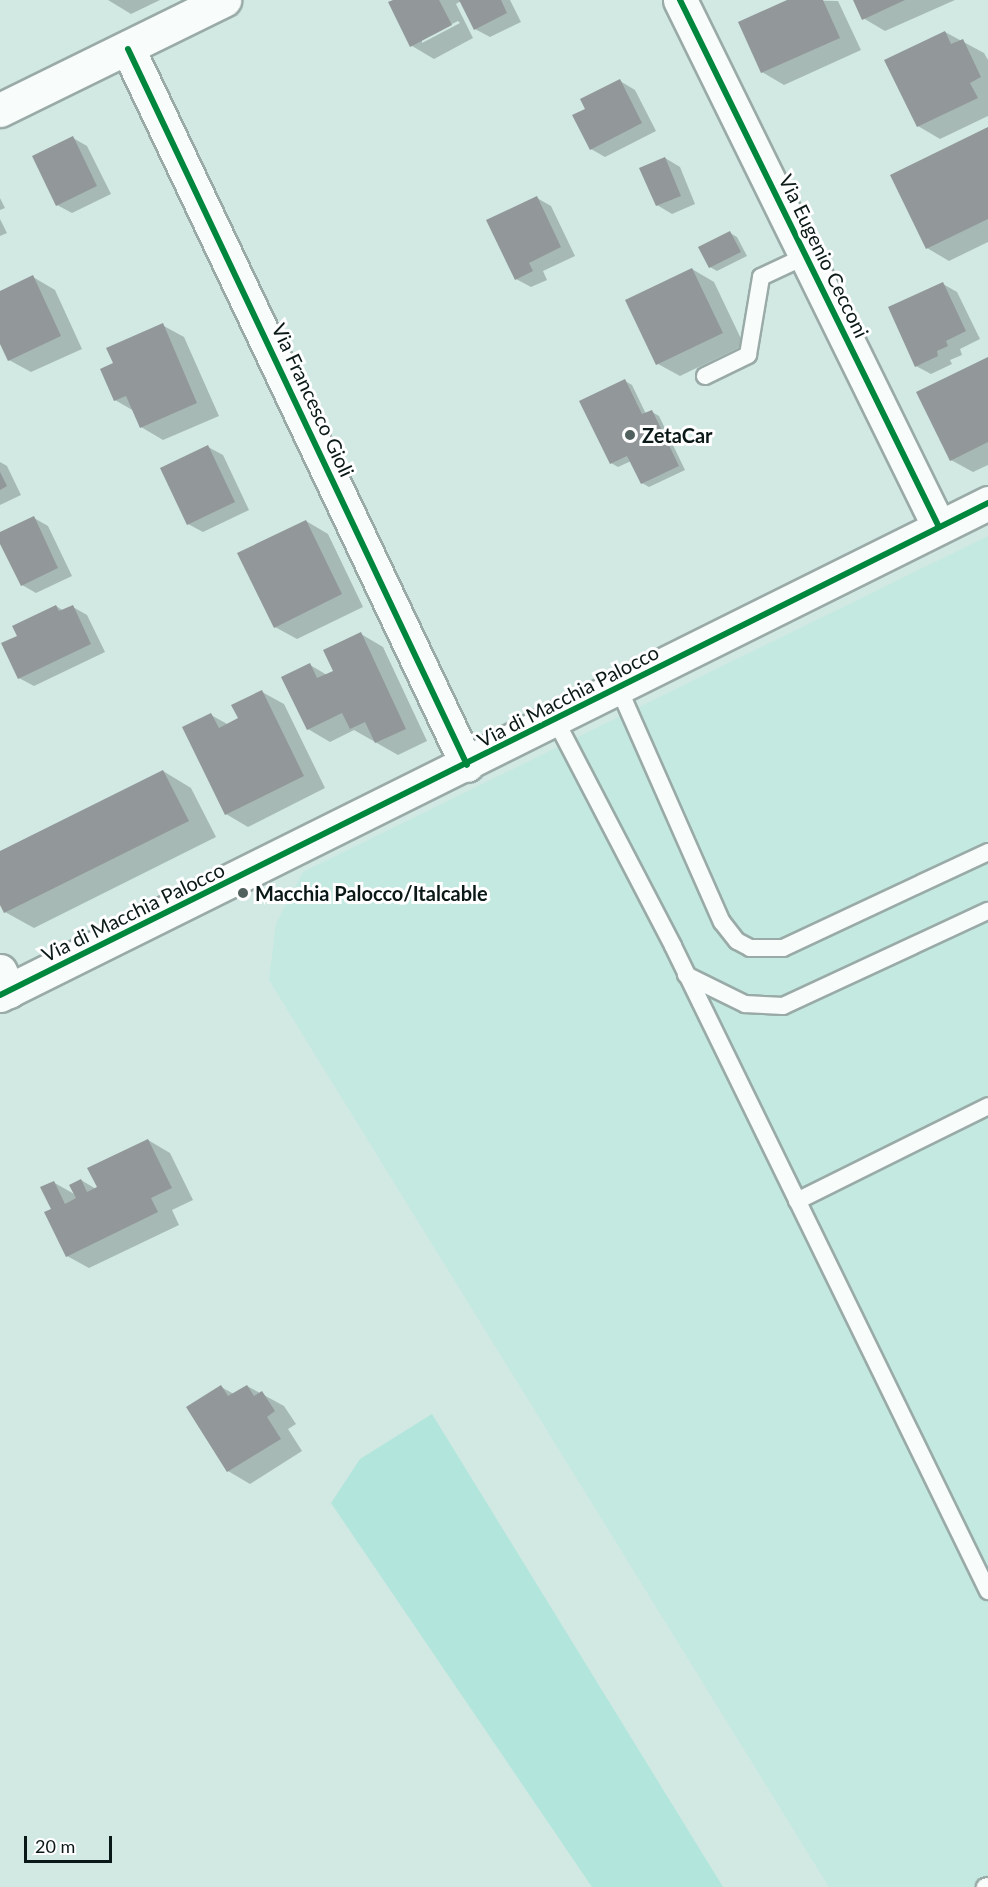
<!DOCTYPE html>
<style>
body{margin:0}
#map{position:relative;width:988px;height:1887px;overflow:hidden;background:#d1e8e3;font-family:Lato,sans-serif}
div>[style]{position:absolute}
.built>*{inset:0;background:#c3e9e1}
.green>*{inset:0;background:#b2e6dc}
.shadow>*{inset:0;background:#0003}
.building>*{inset:0;background:#929899}
.roads{filter:drop-shadow(2px 0 #99aaa7) drop-shadow(-2px 0 #99aaa7) drop-shadow(0 2px #99aaa7) drop-shadow(0 -2px #99aaa7)}
.service>*{height:16px;margin:-8px;padding:0 8px;transform-origin:8px;border-radius:8px;background:#f8fcfb}
.minor>*{height:33px;margin:-16.5px;padding:0 16.5px;transform-origin:16.5px;border-radius:16.5px;background:#f8fcfb}
.tertiary>*{height:33px;margin:-16.5px;padding:0 16.5px;transform-origin:16.5px;border-radius:16.5px;background:#f8fcfb}
.cycleway>*{height:6px;margin:-3px;padding:0 3px;transform-origin:3px;border-radius:3px;background:#00873e}
.dots>*{width:16px;height:16px;translate:-50% -50%;box-sizing:border-box;border:3px solid #fff;border-radius:50%}
span{translate:-50% -50%;white-space:nowrap;text-align:center;line-height:1.15;-webkit-text-stroke:6px #fff;paint-order:stroke}
.street-label{font-size:20px;color:#0a1917}
.poi-label{font-size:20px;color:#0a1917;font-weight:700}
.left{translate:0 -50%;text-align:left}
.scale{position:absolute;left:24px;top:1836px;width:88px;height:27px;box-sizing:border-box;border:3px solid #0a1917;border-top:0;padding-left:8px;font-size:18px;line-height:21px;white-space:nowrap;color:#0a1917;-webkit-text-stroke:4px #fff;paint-order:stroke}
</style>
<div id="map">
<div class="built">
<div style="clip-path:polygon(988px 536px,988px 1887px,829px 1887px,269px 980px,276px 924px,303px 872px)"></div>
</div>
<div class="green">
<div style="clip-path:polygon(432px 1414px,723px 1887px,592px 1887px,331px 1503px,360px 1459px)"></div>
</div>
<div class="shadow">
<div style="clip-path:polygon(108px 0,160px 0,131px 14px)"></div>
<div style="clip-path:polygon(evenodd,396px 0,510px 0,521px 22px,490px 37px,475px 29px,461px 1px,456px 4px,473px 38px,434px 59px,412px 46px,396px 0,458px 21px,460px 23px,422px 43px,422px 39px,458px 21px)"></div>
<div style="clip-path:polygon(791px 0,838px 1px,861px 50px,784px 85px,762px 72px)"></div>
<div style="clip-path:polygon(855px 0,955px 0,885px 31px,863px 18px)"></div>
<div style="clip-path:polygon(945px 32px,984px 53px,988px 60px,988px 116px,940px 139px,918px 126px)"></div>
<div style="clip-path:polygon(620px 81px,635px 90px,656px 131px,605px 157px,591px 149px,587px 109px)"></div>
<div style="clip-path:polygon(988px 128px,988px 242px,949px 261px,927px 248px)"></div>
<div style="clip-path:polygon(73px 138px,87px 146px,111px 194px,72px 213px,57px 205px)"></div>
<div style="clip-path:polygon(665px 158px,680px 167px,695px 204px,672px 214px,657px 205px)"></div>
<div style="clip-path:polygon(0 198px,5px 208px,0 210px)"></div>
<div style="clip-path:polygon(537px 198px,551px 206px,575px 256px,543px 271px,547px 280px,531px 287px,516px 279px)"></div>
<div style="clip-path:polygon(0 219px,7px 233px,0 236px)"></div>
<div style="clip-path:polygon(730px 233px,737px 237px,747px 256px,717px 271px,710px 267px)"></div>
<div style="clip-path:polygon(692px 269px,714px 282px,744px 345px,680px 376px,658px 364px)"></div>
<div style="clip-path:polygon(33px 277px,55px 290px,82px 349px,31px 372px,9px 360px,0 340px,0 292px)"></div>
<div style="clip-path:polygon(943px 284px,957px 292px,980px 339px,960px 349px,962px 355px,950px 360px,952px 364px,931px 374px,916px 366px)"></div>
<div style="clip-path:polygon(162px 325px,184px 337px,219px 416px,163px 440px,141px 427px,134px 411px,115px 400px,115px 364px)"></div>
<div style="clip-path:polygon(988px 359px,988px 465px,973px 472px,951px 460px)"></div>
<div style="clip-path:polygon(625px 381px,632px 385px,646px 414px,652px 412px,659px 416px,685px 470px,649px 487px,642px 483px,631px 461px,618px 467px,611px 463px)"></div>
<div style="clip-path:polygon(208px 447px,223px 455px,249px 510px,203px 532px,188px 524px)"></div>
<div style="clip-path:polygon(0 462px,7px 466px,21px 495px,0 505px)"></div>
<div style="clip-path:polygon(34px 518px,48px 526px,72px 576px,36px 593px,22px 585px,0 540px,0 534px)"></div>
<div style="clip-path:polygon(306px 521px,328px 534px,363px 607px,297px 639px,275px 627px)"></div>
<div style="clip-path:polygon(56px 606px,64px 611px,73px 607px,87px 615px,105px 652px,34px 686px,19px 678px,19px 637px)"></div>
<div style="clip-path:polygon(361px 634px,383px 647px,427px 741px,398px 755px,354px 730px,330px 742px,308px 729px,310px 665px,327px 675px,335px 671px)"></div>
<div style="clip-path:polygon(262px 692px,284px 704px,325px 788px,248px 827px,226px 814px,211px 715px,229px 725px,240px 719px)"></div>
<div style="clip-path:polygon(163px 771px,191px 788px,216px 837px,34px 928px,5px 912px,0 902px,0 853px)"></div>
<div style="clip-path:polygon(148px 1140px,170px 1153px,193px 1200px,172px 1210px,179px 1225px,89px 1268px,67px 1256px,53px 1210px,53px 1182px,76px 1195px,81px 1180px,96px 1189px)"></div>
<div style="clip-path:polygon(247px 1386px,284px 1406px,296px 1424px,288px 1429px,302px 1451px,250px 1484px,228px 1471px,221px 1387px,234px 1394px)"></div>
</div>
<div class="building">
<div style="clip-path:polygon(393px 0,439px 0,452px 25px,410px 47px,388px 2px)"></div>
<div style="clip-path:polygon(459px 0,501px 0,507px 13px,474px 30px)"></div>
<div style="clip-path:polygon(787px 0,823px 0,840px 38px,761px 73px,738px 22px)"></div>
<div style="clip-path:polygon(853px 0,905px 0,862px 20px)"></div>
<div style="clip-path:polygon(945px 31px,951px 44px,963px 39px,981px 77px,970px 83px,978px 98px,917px 127px,884px 60px)"></div>
<div style="clip-path:polygon(620px 79px,642px 123px,590px 150px,572px 115px,585px 109px,580px 99px)"></div>
<div style="clip-path:polygon(988px 127px,988px 219px,926px 249px,890px 175px)"></div>
<div style="clip-path:polygon(73px 136px,97px 186px,56px 206px,32px 156px)"></div>
<div style="clip-path:polygon(665px 157px,681px 196px,656px 206px,639px 168px)"></div>
<div style="clip-path:polygon(537px 196px,561px 247px,529px 263px,533px 271px,515px 280px,486px 220px)"></div>
<div style="clip-path:polygon(730px 231px,741px 252px,709px 268px,698px 247px)"></div>
<div style="clip-path:polygon(692px 268px,723px 333px,656px 365px,625px 300px)"></div>
<div style="clip-path:polygon(33px 275px,61px 336px,8px 361px,0 344px,0 291px)"></div>
<div style="clip-path:polygon(943px 282px,966px 331px,946px 341px,948px 346px,937px 351px,938px 356px,915px 367px,888px 307px)"></div>
<div style="clip-path:polygon(163px 323px,197px 403px,140px 428px,126px 396px,114px 401px,100px 369px,113px 363px,106px 348px)"></div>
<div style="clip-path:polygon(988px 357px,988px 442px,950px 461px,916px 392px)"></div>
<div style="clip-path:polygon(625px 379px,642px 414px,652px 410px,679px 466px,641px 484px,627px 456px,610px 464px,579px 401px)"></div>
<div style="clip-path:polygon(208px 445px,235px 502px,187px 525px,160px 468px)"></div>
<div style="clip-path:polygon(0 472px,7px 486px,0 490px)"></div>
<div style="clip-path:polygon(34px 516px,58px 568px,21px 586px,0 544px,0 532px)"></div>
<div style="clip-path:polygon(306px 520px,342px 594px,274px 628px,237px 553px)"></div>
<div style="clip-path:polygon(56px 605px,59px 611px,73px 605px,91px 644px,18px 679px,1px 643px,17px 636px,12px 626px)"></div>
<div style="clip-path:polygon(361px 632px,406px 729px,375px 743px,365px 722px,350px 729px,342px 713px,307px 730px,281px 677px,310px 663px,317px 678px,333px 671px,323px 650px)"></div>
<div style="clip-path:polygon(262px 690px,304px 776px,225px 815px,182px 727px,211px 713px,219px 728px,238px 718px,231px 705px)"></div>
<div style="clip-path:polygon(163px 770px,189px 821px,4px 913px,0 905px,0 851px)"></div>
<div style="clip-path:polygon(148px 1139px,172px 1188px,151px 1198px,158px 1212px,66px 1257px,44px 1212px,51px 1209px,40px 1187px,54px 1181px,65px 1204px,76px 1198px,69px 1185px,81px 1179px,87px 1192px,97px 1187px,87px 1168px)"></div>
<div style="clip-path:polygon(221px 1385px,228px 1396px,247px 1385px,254px 1396px,262px 1391px,275px 1411px,267px 1417px,281px 1439px,227px 1472px,186px 1407px)"></div>
</div>
<div class="roads">
<div class="service">
<div style="left:705px;top:376px;width:48px;rotate:-26deg"></div>
<div style="left:748px;top:355px;width:79px;rotate:-80.5deg"></div>
<div style="left:761px;top:277px;width:50px;rotate:-25deg"></div>
<div style="left:619px;top:689px;width:255px;rotate:66.2deg"></div>
<div style="left:722px;top:922px;width:24px;rotate:52deg"></div>
<div style="left:737px;top:941px;width:15px;rotate:28deg"></div>
<div style="left:750px;top:948px;width:33px"></div>
<div style="left:783px;top:948px;width:226px;rotate:-25.1deg"></div>
<div style="left:556px;top:721px;width:254px;rotate:62.5deg"></div>
<div style="left:673px;top:946px;width:718px;rotate:63.97deg"></div>
<div style="left:686px;top:975px;width:66px;rotate:26.2deg"></div>
<div style="left:745px;top:1004px;width:38px;rotate:3deg"></div>
<div style="left:783px;top:1006px;width:226px;rotate:-24.9deg"></div>
<div style="left:797px;top:1201px;width:213px;rotate:-26.4deg"></div>
<div style="left:985px;top:1887px;width:3px;rotate:-18deg"></div>
</div>
<div class="minor">
<div style="left:680px;top:0;width:587px;rotate:63.83deg"></div>
<div style="left:128px;top:49px;width:792px;rotate:64.66deg"></div>
<div style="left:0;top:110px;width:250px;rotate:-26.2deg"></div>
<div style="left:0;top:971px;width:22px;rotate:66deg"></div>
</div>
<div class="tertiary">
<div style="left:0;top:995px;width:1104px;rotate:-26.47deg"></div>
</div>
</div>
<div class="cycleway">
<div style="left:680px;top:0;width:587px;rotate:63.83deg"></div>
<div style="left:128px;top:49px;width:792px;rotate:64.66deg"></div>
<div style="left:0;top:995px;width:1104px;rotate:-26.47deg"></div>
</div>
<div class="dots">
<div style="left:630px;top:435px;background:#50615e"></div>
<div style="left:243px;top:893px;background:#50615e"></div>
</div>
<div class="street-label">
<span style="left:824px;top:256px;rotate:64deg">Via Eugenio Cecconi</span>
<span style="left:313px;top:400px;rotate:65deg">Via Francesco Gioli</span>
<span style="left:568px;top:696px;rotate:-27deg">Via di Macchia Palocco</span>
<span style="left:133px;top:912px;rotate:-26deg">Via di Macchia Palocco</span>
</div>
<div class="poi-label">
<span class="left" style="left:642px;top:435px">ZetaCar</span>
<span class="left" style="left:255px;top:893px">Macchia Palocco/Italcable</span>
</div>
<div class="scale">20 m</div>
</div>
